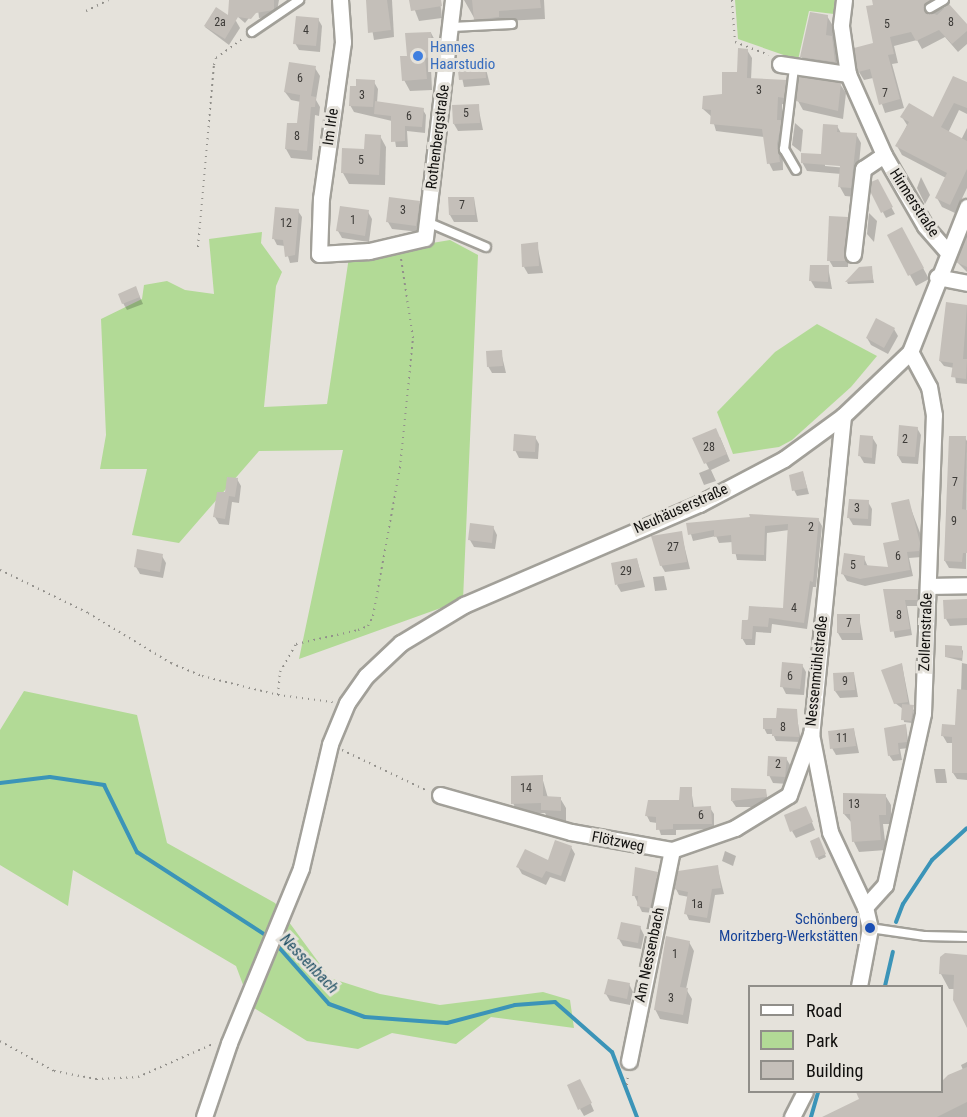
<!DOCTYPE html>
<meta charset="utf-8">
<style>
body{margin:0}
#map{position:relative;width:967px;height:1117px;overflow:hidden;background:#e5e2db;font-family:"Roboto Condensed",sans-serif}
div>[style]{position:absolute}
.green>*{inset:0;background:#b2da96}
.shadow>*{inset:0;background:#0003}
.stream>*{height:4px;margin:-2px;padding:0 2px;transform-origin:2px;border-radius:2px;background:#3b94b8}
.building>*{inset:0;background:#c4bfb9}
.path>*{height:2px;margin-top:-1px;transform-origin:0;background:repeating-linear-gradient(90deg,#92908b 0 1.5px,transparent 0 6px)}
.roads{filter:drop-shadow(2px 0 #a2a099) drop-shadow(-2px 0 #a2a099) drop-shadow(0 2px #a2a099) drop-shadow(0 -2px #a2a099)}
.service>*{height:8px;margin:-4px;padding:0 4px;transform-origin:4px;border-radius:4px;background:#fff}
.minor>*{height:15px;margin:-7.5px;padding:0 7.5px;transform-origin:7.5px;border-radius:7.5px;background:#fff}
.dots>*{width:16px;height:16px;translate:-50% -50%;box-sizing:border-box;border:3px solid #e5e2db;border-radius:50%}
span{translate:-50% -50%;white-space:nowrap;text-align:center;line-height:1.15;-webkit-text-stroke:6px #e5e2db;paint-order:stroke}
.number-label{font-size:12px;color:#3d3b38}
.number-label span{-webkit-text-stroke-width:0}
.shop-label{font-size:15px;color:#366cbe}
.left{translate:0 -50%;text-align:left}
.street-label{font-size:15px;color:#100f0d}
.transit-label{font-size:15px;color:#164399}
.right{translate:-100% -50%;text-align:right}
.water-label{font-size:16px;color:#1e4e63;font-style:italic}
.legend{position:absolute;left:748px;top:985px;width:195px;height:108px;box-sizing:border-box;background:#e5e2db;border:2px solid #908e89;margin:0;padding:8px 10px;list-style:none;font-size:18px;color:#100f0d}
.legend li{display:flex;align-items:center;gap:12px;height:30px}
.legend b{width:30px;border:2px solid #908e89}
</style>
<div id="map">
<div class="green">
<div style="clip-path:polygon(735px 0,835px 0,834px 14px,809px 11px,798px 60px,738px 39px)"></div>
<div style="clip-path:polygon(262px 232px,261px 243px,282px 272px,276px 286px,264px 407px,327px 404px,349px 257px,450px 240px,478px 255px,463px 600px,299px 659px,343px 450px,259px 451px,179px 543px,132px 535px,147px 469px,100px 469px,106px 435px,101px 319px,142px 299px,144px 285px,167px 281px,185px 290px,214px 294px,209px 239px)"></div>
<div style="clip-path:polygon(817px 324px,877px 356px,851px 387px,792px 440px,779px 447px,733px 454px,717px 412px,775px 352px)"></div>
<div style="clip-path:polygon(24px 691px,137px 715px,167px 843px,275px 903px,330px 978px,380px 994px,440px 1005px,543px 992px,570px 1000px,574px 1028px,491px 1017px,456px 1044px,392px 1033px,358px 1049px,307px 1041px,251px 1006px,236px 966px,73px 870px,68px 906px,0 865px,0 730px)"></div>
</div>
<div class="shadow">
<div style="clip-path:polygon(257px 0,279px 0,276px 16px,259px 18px)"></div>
<div style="clip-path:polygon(367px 0,392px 0,394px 37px,374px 40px)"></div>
<div style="clip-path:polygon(411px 0,440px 0,442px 18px,419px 21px)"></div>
<div style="clip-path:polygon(464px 0,544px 0,545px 19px,504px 21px,505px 28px,481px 30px)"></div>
<div style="clip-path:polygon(874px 0,937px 0,940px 6px,928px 14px,949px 6px,967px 26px,967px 44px,958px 52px,945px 37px,922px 49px,917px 40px,894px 46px,898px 63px,892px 64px,904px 108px,885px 113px,873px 78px,864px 80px,859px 72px,875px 44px)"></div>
<div style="clip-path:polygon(252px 14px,245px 23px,237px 16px)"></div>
<div style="clip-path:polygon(827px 16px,833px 26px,839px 72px,807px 67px,802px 57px)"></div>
<div style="clip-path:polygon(318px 19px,322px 26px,320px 52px,299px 50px,295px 43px)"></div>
<div style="clip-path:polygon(236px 21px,240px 28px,229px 45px,205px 27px)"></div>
<div style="clip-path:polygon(431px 33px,437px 44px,439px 68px,431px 68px,432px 90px,410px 91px,404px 80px,408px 57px)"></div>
<div style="clip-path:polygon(747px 50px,752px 58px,751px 80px,786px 81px,790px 89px,788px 105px,782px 104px,783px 170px,773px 171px,769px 163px,765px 137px,716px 131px,712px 117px,703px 109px,723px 95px,739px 73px)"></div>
<div style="clip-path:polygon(484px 61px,490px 85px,464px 87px,459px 63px)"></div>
<div style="clip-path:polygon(315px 68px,320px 76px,316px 100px,320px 107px,319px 116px,315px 115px,312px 160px,291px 158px,286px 149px,298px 125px,301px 102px,291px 100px,285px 92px)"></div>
<div style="clip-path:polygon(374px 82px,378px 89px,377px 103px,423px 110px,426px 115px,425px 133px,407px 131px,408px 147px,396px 147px,392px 121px,354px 112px,350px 105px,357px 88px)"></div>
<div style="clip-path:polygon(840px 84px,846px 93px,843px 119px,803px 110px,798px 101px)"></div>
<div style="clip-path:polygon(967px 84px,967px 114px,959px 110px,948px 133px,961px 140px,967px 128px,967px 188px,955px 213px,942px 207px,937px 198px,946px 178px,902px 155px,897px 146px,907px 125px,902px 117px,933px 119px)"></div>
<div style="clip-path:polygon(478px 106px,483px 130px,458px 131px,454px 124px)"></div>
<div style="clip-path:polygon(795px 123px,803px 130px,801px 152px,792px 145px)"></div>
<div style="clip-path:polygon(evenodd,837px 126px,841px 133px,856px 134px,861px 143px,856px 197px,845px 196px,840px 187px,841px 174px,807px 171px,802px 162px,822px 156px,837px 126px,825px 163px,847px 165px,847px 168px,825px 166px,825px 163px)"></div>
<div style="clip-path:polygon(380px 136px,386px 147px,385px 185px,349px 184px,343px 173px)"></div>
<div style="clip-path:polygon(921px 177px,930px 195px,925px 204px,917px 188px)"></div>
<div style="clip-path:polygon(877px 181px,895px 214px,886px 218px,872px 191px)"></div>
<div style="clip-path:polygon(474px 198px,478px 222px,454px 222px,450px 215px)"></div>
<div style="clip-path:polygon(419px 202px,423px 209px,420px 232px,392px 229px,388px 222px)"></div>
<div style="clip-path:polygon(298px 211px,302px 217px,298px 262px,290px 263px,285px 246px,277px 245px,274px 239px)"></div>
<div style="clip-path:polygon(368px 212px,372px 219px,369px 242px,342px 238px,338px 231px)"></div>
<div style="clip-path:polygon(869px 213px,877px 221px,874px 242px,867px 234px)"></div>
<div style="clip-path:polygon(847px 218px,850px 225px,848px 267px,833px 267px,829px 260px)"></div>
<div style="clip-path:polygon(967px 238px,967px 272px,957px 262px)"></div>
<div style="clip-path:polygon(908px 240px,929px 279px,916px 286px,910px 275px)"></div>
<div style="clip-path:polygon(537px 244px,543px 273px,528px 274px,524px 267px)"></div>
<div style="clip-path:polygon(828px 267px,832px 289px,815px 288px,811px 281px)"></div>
<div style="clip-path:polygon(871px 268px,874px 283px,848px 284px,847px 282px)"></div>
<div style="clip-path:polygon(139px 295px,143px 304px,127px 310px,123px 303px)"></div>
<div style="clip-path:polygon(948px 304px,967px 306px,967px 384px,956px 383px,954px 368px,944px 366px,940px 361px)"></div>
<div style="clip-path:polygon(894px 329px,898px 336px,888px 354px,871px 345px,867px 338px)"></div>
<div style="clip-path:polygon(501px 352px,506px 373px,492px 373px,488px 366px)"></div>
<div style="clip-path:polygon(917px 428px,921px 435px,918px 464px,902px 463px,898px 456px)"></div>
<div style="clip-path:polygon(535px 437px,539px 444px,538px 459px,519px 458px,515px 450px)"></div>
<div style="clip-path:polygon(720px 437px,730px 461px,711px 470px,716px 481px,704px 485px,699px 473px,709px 469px,694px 439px)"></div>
<div style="clip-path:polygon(872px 437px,877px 445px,875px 464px,864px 463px,860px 456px)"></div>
<div style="clip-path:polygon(965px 438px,967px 441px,966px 569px,949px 568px,945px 561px)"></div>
<div style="clip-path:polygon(803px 473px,809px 494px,797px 496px,794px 490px)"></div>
<div style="clip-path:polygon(237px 479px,241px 486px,239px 503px,232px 502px,229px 525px,219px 524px,215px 517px)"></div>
<div style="clip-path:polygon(908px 501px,922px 538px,922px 557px,909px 558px,913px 576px,865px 586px,847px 581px,843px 574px,864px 558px,868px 567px,890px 569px,901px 541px)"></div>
<div style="clip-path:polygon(868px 502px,872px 509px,871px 526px,853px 525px,849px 518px)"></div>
<div style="clip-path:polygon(818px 519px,822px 526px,816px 587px,813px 587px,807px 629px,772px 624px,771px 633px,756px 632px,755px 645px,746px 645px,742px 638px,743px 621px,784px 610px,789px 530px,767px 533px,766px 561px,737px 560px,733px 542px,719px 543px,716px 536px,693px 541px,688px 524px)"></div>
<div style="clip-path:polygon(493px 527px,497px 535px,495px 549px,474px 547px,470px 540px)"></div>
<div style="clip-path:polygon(681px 533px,690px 569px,665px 572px,661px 565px)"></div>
<div style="clip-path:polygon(162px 556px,166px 563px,163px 578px,140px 574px,136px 567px)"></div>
<div style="clip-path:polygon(637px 560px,645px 587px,621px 592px,617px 585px)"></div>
<div style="clip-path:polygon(664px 576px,667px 590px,655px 591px,653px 577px)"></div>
<div style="clip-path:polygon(917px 590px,920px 606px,907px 606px,912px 635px,895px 638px,885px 591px)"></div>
<div style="clip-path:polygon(967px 601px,967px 625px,950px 626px,946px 619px)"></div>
<div style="clip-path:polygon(859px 616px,863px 640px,842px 640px,838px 633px)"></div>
<div style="clip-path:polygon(961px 648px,963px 651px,962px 663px,967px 664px,967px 780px,957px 779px,953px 773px,954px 743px,947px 743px,943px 736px,956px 727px,961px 691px,962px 661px,946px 657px)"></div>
<div style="clip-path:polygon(802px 665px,806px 672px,804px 695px,786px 694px,782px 686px)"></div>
<div style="clip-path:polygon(902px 665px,910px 706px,914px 710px,912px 723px,904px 722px,903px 709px,895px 703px)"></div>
<div style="clip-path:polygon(854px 674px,858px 697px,840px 698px,835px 691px)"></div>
<div style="clip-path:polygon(796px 711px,801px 742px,776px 741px,773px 734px,767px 734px,764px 728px)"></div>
<div style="clip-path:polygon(906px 726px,909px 748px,900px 749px,902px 760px,893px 761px,889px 755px)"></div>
<div style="clip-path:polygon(854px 730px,859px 753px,836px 755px,832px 748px)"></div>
<div style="clip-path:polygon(786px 758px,790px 765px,788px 784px,773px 783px,769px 775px)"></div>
<div style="clip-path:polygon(934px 769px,945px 769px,947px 783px,936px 783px)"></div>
<div style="clip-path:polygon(542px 777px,548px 798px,560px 798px,566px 808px,566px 821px,549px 820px,545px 813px,518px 814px,513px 803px)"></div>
<div style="clip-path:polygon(691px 789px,694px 808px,710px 808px,714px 814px,714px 829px,676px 830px,676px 835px,661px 835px,657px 823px,650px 822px,647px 816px,681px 801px)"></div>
<div style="clip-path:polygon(765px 790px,769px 804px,765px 807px,736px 807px,732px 801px)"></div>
<div style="clip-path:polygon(885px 795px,891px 805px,891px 824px,883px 824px,886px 850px,859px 852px,854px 842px,852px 823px,844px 814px)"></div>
<div style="clip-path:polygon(809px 815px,815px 830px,796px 838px,792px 831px)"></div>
<div style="clip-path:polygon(820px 842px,826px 857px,819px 860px,817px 857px)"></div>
<div style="clip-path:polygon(571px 847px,575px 854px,565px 882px,550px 877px,546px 885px,522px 874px,518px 867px,549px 862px)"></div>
<div style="clip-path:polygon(725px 851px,736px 856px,733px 866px,722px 861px)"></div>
<div style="clip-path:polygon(717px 866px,724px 894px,715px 895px,710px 923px,689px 920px,686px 913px,689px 897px,679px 895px,676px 889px)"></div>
<div style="clip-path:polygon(654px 874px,658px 880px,653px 913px,642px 912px,634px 895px)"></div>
<div style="clip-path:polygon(640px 927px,644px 935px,641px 949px,623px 946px,619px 939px)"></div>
<div style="clip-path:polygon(689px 942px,694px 951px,686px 989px,692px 999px,688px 1024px,660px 1019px,655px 1009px)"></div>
<div style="clip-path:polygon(967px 957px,967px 1022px,955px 989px,949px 989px,941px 974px)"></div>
<div style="clip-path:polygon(629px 984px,633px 992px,630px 1005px,610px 1001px,606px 994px)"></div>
<div style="clip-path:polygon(967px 1062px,967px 1117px,826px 1117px,861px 1100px,857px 1092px,901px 1092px,906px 1102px,926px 1092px,942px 1092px,942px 1083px,963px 1070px,961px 1065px)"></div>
<div style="clip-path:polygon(584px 1088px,594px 1111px,584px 1116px,580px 1109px)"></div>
</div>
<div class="stream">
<div style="left:0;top:783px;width:50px;rotate:-6.8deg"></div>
<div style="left:50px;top:777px;width:55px;rotate:8.4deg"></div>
<div style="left:104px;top:785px;width:75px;rotate:63.8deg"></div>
<div style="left:137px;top:852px;width:155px;rotate:32.9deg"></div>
<div style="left:896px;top:922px;width:19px;rotate:-69deg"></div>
<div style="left:903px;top:904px;width:53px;rotate:-56.6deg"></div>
<div style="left:932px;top:860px;width:47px;rotate:-42.4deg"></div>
<div style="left:275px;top:943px;width:81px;rotate:48.5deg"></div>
<div style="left:329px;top:1004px;width:38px;rotate:20deg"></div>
<div style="left:365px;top:1017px;width:82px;rotate:4.2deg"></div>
<div style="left:447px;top:1023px;width:70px;rotate:-14.8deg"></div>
<div style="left:515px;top:1005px;width:40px;rotate:-4.3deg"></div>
<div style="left:555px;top:1002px;width:76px;rotate:41.3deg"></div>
<div style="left:612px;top:1052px;width:70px;rotate:69deg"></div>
<div style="left:885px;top:986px;width:35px;rotate:-77deg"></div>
<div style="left:811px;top:1117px;width:26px;rotate:-74deg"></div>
</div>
<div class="building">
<div style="clip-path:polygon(229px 0,274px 0,274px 10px,256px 13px,251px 19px,238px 17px,225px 39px,204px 26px,216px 7px,228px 15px)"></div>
<div style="clip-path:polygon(366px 0,387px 0,391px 30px,368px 33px)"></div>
<div style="clip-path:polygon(409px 0,441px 0,442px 6px,411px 11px)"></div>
<div style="clip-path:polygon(472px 0,540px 0,541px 8px,499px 11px,499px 17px,474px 20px)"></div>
<div style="clip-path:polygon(872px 0,930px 0,925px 10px,937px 15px,949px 4px,967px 24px,967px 31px,952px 44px,939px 30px,916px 41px,911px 32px,890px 37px,894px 54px,888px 55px,900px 99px,879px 105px,870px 69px,858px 72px,854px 48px,873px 43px,866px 6px,873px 5px)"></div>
<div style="clip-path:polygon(810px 12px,828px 15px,826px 35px,832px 36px,835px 62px,800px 57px)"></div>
<div style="clip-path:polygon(296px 16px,319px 18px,316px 46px,293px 44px)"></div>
<div style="clip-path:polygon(431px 32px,433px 57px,425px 58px,427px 79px,402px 81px,400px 56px,407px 56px,405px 33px)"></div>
<div style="clip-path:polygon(738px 48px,748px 49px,747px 78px,787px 80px,784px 98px,778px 97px,777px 120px,782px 120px,777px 144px,780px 162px,767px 164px,762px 129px,710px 124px,711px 110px,702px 109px,703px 96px,722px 94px,722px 72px,737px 72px)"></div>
<div style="clip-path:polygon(485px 59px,486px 78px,459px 80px,457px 62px)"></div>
<div style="clip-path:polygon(289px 62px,316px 66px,311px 96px,316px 97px,315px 107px,311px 107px,307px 151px,285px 149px,287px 123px,297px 123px,300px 95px,284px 92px)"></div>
<div style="clip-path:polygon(953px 76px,967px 82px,967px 108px,954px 103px,941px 127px,967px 141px,967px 169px,950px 205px,935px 198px,947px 173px,895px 146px,909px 122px,900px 117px,909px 103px,933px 117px)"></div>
<div style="clip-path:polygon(799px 77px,841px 83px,838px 111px,796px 101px)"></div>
<div style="clip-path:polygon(356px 79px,375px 80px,373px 107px,349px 106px,350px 86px,356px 86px)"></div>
<div style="clip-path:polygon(375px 101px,424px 108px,422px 127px,405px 126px,405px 141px,391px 142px,391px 116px,374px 114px)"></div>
<div style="clip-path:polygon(479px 104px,480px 123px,453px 124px,452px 105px)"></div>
<div style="clip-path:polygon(823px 124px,838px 125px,837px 132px,857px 133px,851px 188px,838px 187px,840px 166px,801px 163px,801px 153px,821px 154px)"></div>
<div style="clip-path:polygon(365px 134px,381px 135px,379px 175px,341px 173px,342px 148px,364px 149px)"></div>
<div style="clip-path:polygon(878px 179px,893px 207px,881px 213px,870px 191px,871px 182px)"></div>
<div style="clip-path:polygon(389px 197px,420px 201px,416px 226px,386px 222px)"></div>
<div style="clip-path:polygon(448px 197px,474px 197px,475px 215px,449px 215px)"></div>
<div style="clip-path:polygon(340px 206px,369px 210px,365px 236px,336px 231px)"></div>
<div style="clip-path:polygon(275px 207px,299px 209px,295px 255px,285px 257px,283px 240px,272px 239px)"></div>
<div style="clip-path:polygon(829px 216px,848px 217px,845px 261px,827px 261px)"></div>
<div style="clip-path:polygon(902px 227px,924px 268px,908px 276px,887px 235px)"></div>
<div style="clip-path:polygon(967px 234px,967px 267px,956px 262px)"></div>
<div style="clip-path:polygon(538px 242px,539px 266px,522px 267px,521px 244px)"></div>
<div style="clip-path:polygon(810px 265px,829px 265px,828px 282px,809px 281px)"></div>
<div style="clip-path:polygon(872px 266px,873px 280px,845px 282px,859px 267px)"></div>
<div style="clip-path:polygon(136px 286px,140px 297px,122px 304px,118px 294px)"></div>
<div style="clip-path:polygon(946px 302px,967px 305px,963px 359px,967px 359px,966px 379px,951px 377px,953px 363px,939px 361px)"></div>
<div style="clip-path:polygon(876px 318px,895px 328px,884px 348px,866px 338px)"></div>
<div style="clip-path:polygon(502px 350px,503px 366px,487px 367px,486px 351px)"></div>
<div style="clip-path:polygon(899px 425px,918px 427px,915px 457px,897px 456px)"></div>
<div style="clip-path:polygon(716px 428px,727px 454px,704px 464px,692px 438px)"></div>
<div style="clip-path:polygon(514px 434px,536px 436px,535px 452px,513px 451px)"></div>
<div style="clip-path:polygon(860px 435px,873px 436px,872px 458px,858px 456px)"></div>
<div style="clip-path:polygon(949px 436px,966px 436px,962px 509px,967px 510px,967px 553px,963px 553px,962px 562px,944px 561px)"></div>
<div style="clip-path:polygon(803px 471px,807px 488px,792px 491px,789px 475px)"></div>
<div style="clip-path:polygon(227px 477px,238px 478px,235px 497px,229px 496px,225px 519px,213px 517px,217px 492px,225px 492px)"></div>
<div style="clip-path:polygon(849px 499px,869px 500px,868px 519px,847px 518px)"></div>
<div style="clip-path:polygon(909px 499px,920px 543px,919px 551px,907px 552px,910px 570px,860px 579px,841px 574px,844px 553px,865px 556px,864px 565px,888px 567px,883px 543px,899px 540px,891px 503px)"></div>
<div style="clip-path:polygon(749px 514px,819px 518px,813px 582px,810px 581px,804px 623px,769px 618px,768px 627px,753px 626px,752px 639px,741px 639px,742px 620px,748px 620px,749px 606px,783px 608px,788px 524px,765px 526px,764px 555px,732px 554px,731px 535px,714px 537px,714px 530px,688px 535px,686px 523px,750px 517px)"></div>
<div style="clip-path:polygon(470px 523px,494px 526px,492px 543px,468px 540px)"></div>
<div style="clip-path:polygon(682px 531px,687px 562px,660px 566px,651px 536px)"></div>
<div style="clip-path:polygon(137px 549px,163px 554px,160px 572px,134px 567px)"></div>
<div style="clip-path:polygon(637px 558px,642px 580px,615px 585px,611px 563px)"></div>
<div style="clip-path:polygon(883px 589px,918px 589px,917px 600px,905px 600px,910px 629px,890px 632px)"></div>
<div style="clip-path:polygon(967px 599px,967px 618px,944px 619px,943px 600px)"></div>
<div style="clip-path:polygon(837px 614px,860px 614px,860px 633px,837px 633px)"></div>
<div style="clip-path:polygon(945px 645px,962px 646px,962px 658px,945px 657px)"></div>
<div style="clip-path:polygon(782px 662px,803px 664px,800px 689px,780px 687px)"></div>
<div style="clip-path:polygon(902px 663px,908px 702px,894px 704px,881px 670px)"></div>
<div style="clip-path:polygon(854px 672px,855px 690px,834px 691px,833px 673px)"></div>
<div style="clip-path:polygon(957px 689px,967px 690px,967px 773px,952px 773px,952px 737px,941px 736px,942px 724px,955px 725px)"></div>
<div style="clip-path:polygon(902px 704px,914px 705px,911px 721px,901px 720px)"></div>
<div style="clip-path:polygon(777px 708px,797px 709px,799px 737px,772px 736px,772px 729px,763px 729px,763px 718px,776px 718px)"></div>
<div style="clip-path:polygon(906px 724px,907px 742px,898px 743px,899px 754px,888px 756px,884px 728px)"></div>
<div style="clip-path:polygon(854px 728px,856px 746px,830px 749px,828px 731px)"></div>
<div style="clip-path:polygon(768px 756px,787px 757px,785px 777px,767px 776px)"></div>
<div style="clip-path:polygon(543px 775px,543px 796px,561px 797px,561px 811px,541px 810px,541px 803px,511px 804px,511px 776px)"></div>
<div style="clip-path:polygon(680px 787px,692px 787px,692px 807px,711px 806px,712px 824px,673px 824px,673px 829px,656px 830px,656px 817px,645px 816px,648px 800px,679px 800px)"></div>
<div style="clip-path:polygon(731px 788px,766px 789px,767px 797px,731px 801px)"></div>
<div style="clip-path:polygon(843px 793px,886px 794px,886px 815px,879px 815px,881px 840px,852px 842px,850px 814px,843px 814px)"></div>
<div style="clip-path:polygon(806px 806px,813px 822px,790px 832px,784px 815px)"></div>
<div style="clip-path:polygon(819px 837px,826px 854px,816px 858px,810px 841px)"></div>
<div style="clip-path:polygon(555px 840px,572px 846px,561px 876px,546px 871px,542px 878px,516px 867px,525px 849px,548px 860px)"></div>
<div style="clip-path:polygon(718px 865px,721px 888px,712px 889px,707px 918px,684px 914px,688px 892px,674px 889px,678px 871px)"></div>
<div style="clip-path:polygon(635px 867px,658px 872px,650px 908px,637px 906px,638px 896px,632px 896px)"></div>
<div style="clip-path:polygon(621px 922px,641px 926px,638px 943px,617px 939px)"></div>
<div style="clip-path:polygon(666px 936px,690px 941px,680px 987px,688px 988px,683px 1015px,654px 1010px)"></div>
<div style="clip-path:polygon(945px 953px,967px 955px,967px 1028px,953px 1000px,954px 975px,939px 974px,940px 957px)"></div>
<div style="clip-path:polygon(608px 979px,630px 983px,627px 999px,604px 994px)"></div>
<div style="clip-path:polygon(967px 1067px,967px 1102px,937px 1117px,822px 1117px,859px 1099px,856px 1092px,942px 1092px,942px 1081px,948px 1075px)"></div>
<div style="clip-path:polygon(580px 1079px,592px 1103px,578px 1110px,567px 1085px)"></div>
</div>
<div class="path">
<div style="left:732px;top:0;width:42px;rotate:85.9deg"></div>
<div style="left:735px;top:42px;width:36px;rotate:21deg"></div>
<div style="left:86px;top:11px;width:25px;rotate:-26deg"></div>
<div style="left:198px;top:247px;width:183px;rotate:-85deg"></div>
<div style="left:214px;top:65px;width:7px;rotate:-74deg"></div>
<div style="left:216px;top:58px;width:36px;rotate:-36deg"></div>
<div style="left:0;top:570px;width:98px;rotate:26deg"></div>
<div style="left:88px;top:613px;width:97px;rotate:31.1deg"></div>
<div style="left:171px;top:663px;width:34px;rotate:23deg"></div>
<div style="left:202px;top:676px;width:78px;rotate:14deg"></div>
<div style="left:278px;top:695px;width:55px;rotate:7.3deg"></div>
<div style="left:278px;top:695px;width:23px;rotate:-85deg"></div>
<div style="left:280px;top:672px;width:32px;rotate:-60deg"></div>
<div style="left:296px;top:644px;width:64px;rotate:-12.7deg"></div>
<div style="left:358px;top:630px;width:11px;rotate:-22deg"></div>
<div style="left:368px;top:626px;width:11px;rotate:-63deg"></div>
<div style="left:373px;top:616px;width:150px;rotate:-79.7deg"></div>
<div style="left:400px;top:468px;width:131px;rotate:-84.3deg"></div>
<div style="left:413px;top:338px;width:80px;rotate:-98.6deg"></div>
<div style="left:342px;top:750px;width:93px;rotate:25.5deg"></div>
<div style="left:0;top:1041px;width:62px;rotate:29.1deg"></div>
<div style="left:54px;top:1071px;width:43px;rotate:10.8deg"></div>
<div style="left:96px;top:1079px;width:42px;rotate:-2.7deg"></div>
<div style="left:138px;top:1077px;width:84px;rotate:-23.8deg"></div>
<div style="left:627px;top:1085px;width:9px;rotate:-84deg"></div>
</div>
<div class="roads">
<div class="service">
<div style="left:930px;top:8px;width:16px;rotate:-30deg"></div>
<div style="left:452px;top:27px;width:60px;rotate:-2.9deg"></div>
<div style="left:252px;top:32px;width:57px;rotate:-34.2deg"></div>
<div style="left:794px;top:68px;width:82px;rotate:97deg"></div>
<div style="left:784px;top:149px;width:24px;rotate:60deg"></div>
<div style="left:427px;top:222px;width:64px;rotate:23deg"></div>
<div style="left:870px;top:928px;width:56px;rotate:8.3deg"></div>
<div style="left:925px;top:936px;width:42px;rotate:1.4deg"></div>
</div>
<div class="minor">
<div style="left:340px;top:0;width:42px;rotate:85.9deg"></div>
<div style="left:343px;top:42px;width:158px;rotate:98deg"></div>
<div style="left:321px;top:198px;width:56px;rotate:92deg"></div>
<div style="left:319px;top:254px;width:50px;rotate:-3.4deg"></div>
<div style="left:369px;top:251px;width:57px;rotate:-13.1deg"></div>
<div style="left:425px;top:238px;width:240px;rotate:-83.3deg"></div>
<div style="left:844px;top:0;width:26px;rotate:97deg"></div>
<div style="left:841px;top:26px;width:49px;rotate:81.7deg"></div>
<div style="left:848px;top:74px;width:89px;rotate:66deg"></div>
<div style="left:884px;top:155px;width:82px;rotate:60deg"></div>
<div style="left:925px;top:226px;width:33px;rotate:49deg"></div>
<div style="left:780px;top:64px;width:69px;rotate:8.4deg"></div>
<div style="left:853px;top:254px;width:86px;rotate:-83.3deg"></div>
<div style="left:863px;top:169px;width:25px;rotate:-34deg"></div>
<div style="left:937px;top:277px;width:31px;rotate:11deg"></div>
<div style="left:843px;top:416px;width:320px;rotate:95.7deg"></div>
<div style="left:811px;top:734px;width:100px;rotate:79deg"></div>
<div style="left:830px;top:832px;width:83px;rotate:65deg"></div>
<div style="left:865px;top:907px;width:22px;rotate:77deg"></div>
<div style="left:870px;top:928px;width:59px;rotate:100.7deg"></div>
<div style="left:928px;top:586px;width:39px;rotate:-1deg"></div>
<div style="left:440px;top:795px;width:136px;rotate:15.8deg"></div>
<div style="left:571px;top:832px;width:103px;rotate:10.1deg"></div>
<div style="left:672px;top:850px;width:67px;rotate:-19.2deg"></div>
<div style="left:735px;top:828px;width:63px;rotate:-31.4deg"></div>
<div style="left:789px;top:795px;width:65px;rotate:-70.2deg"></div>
<div style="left:865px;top:907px;width:30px;rotate:-48deg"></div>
<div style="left:885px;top:885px;width:176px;rotate:-77.5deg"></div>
<div style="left:923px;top:713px;width:298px;rotate:-87.9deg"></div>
<div style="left:934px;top:415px;width:28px;rotate:-100deg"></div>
<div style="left:929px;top:387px;width:40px;rotate:-118deg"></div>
<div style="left:629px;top:1061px;width:215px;rotate:-78.5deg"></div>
<div style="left:204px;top:1117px;width:78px;rotate:-71.3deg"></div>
<div style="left:229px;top:1043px;width:189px;rotate:-67.6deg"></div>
<div style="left:301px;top:868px;width:127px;rotate:-76.8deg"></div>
<div style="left:330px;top:744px;width:44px;rotate:-67.5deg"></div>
<div style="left:347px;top:703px;width:33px;rotate:-55deg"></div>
<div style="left:366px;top:676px;width:48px;rotate:-43.3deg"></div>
<div style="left:401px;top:643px;width:74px;rotate:-31.1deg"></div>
<div style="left:464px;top:605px;width:256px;rotate:-23.3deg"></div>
<div style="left:699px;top:504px;width:96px;rotate:-27.9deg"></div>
<div style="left:784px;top:459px;width:73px;rotate:-36.1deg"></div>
<div style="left:843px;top:416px;width:93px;rotate:-43.7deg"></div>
<div style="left:910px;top:352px;width:156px;rotate:-68.5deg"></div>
<div style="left:792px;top:1117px;width:28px;rotate:-63deg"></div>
</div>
</div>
<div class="dots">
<div style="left:418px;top:56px;background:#3f7fe0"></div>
<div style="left:870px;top:928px;background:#1a4fb4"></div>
</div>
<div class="number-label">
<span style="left:220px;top:23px">2a</span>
<span style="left:951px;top:23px">8</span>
<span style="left:887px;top:25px">5</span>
<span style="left:306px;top:31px">4</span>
<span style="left:300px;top:79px">6</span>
<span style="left:759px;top:91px">3</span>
<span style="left:885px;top:94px">7</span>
<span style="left:362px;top:96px">3</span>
<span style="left:466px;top:114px">5</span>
<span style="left:409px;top:117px">6</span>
<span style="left:297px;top:137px">8</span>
<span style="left:361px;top:161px">5</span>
<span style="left:462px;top:206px">7</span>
<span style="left:403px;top:211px">3</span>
<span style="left:353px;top:221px">1</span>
<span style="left:286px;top:224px">12</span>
<span style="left:905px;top:440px">2</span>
<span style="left:709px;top:448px">28</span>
<span style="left:955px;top:483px">7</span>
<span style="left:857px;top:509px">3</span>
<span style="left:954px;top:522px">9</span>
<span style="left:811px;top:528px">2</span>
<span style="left:673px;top:548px">27</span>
<span style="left:898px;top:557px">6</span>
<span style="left:853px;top:566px">5</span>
<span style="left:626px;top:572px">29</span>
<span style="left:794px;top:609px">4</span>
<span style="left:899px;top:616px">8</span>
<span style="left:849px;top:624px">7</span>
<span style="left:790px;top:677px">6</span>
<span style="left:845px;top:682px">9</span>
<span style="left:783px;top:728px">8</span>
<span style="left:842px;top:739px">11</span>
<span style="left:778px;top:765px">2</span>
<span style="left:526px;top:789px">14</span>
<span style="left:854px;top:805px">13</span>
<span style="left:701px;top:816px">6</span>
<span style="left:697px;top:905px">1a</span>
<span style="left:675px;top:955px">1</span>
<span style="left:671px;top:999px">3</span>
</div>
<div class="shop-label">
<span class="left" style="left:430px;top:56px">Hannes<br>Haarstudio</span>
</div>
<div class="street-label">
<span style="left:331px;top:127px;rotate:-82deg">Im Irle</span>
<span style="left:438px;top:137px;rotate:-83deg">Rothenbergstraße</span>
<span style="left:914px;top:203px;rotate:57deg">Hirmerstraße</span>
<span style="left:681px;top:509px;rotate:-24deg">Neuhäuserstraße</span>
<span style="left:926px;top:632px;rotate:-88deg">Zollernstraße</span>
<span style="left:817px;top:671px;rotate:-84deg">Nessenmühlstraße</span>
<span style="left:618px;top:842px;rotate:11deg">Flötzweg</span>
<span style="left:650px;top:955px;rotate:-78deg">Am Nessenbach</span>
</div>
<div class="transit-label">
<span class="right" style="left:858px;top:928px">Schönberg<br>Moritzberg-Werkstätten</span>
</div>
<div class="water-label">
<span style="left:309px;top:964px;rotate:46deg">Nessenbach</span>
</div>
<ul class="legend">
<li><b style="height:8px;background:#fff"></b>Road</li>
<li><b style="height:16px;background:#b2da96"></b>Park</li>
<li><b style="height:16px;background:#c4bfb9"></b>Building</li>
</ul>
</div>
